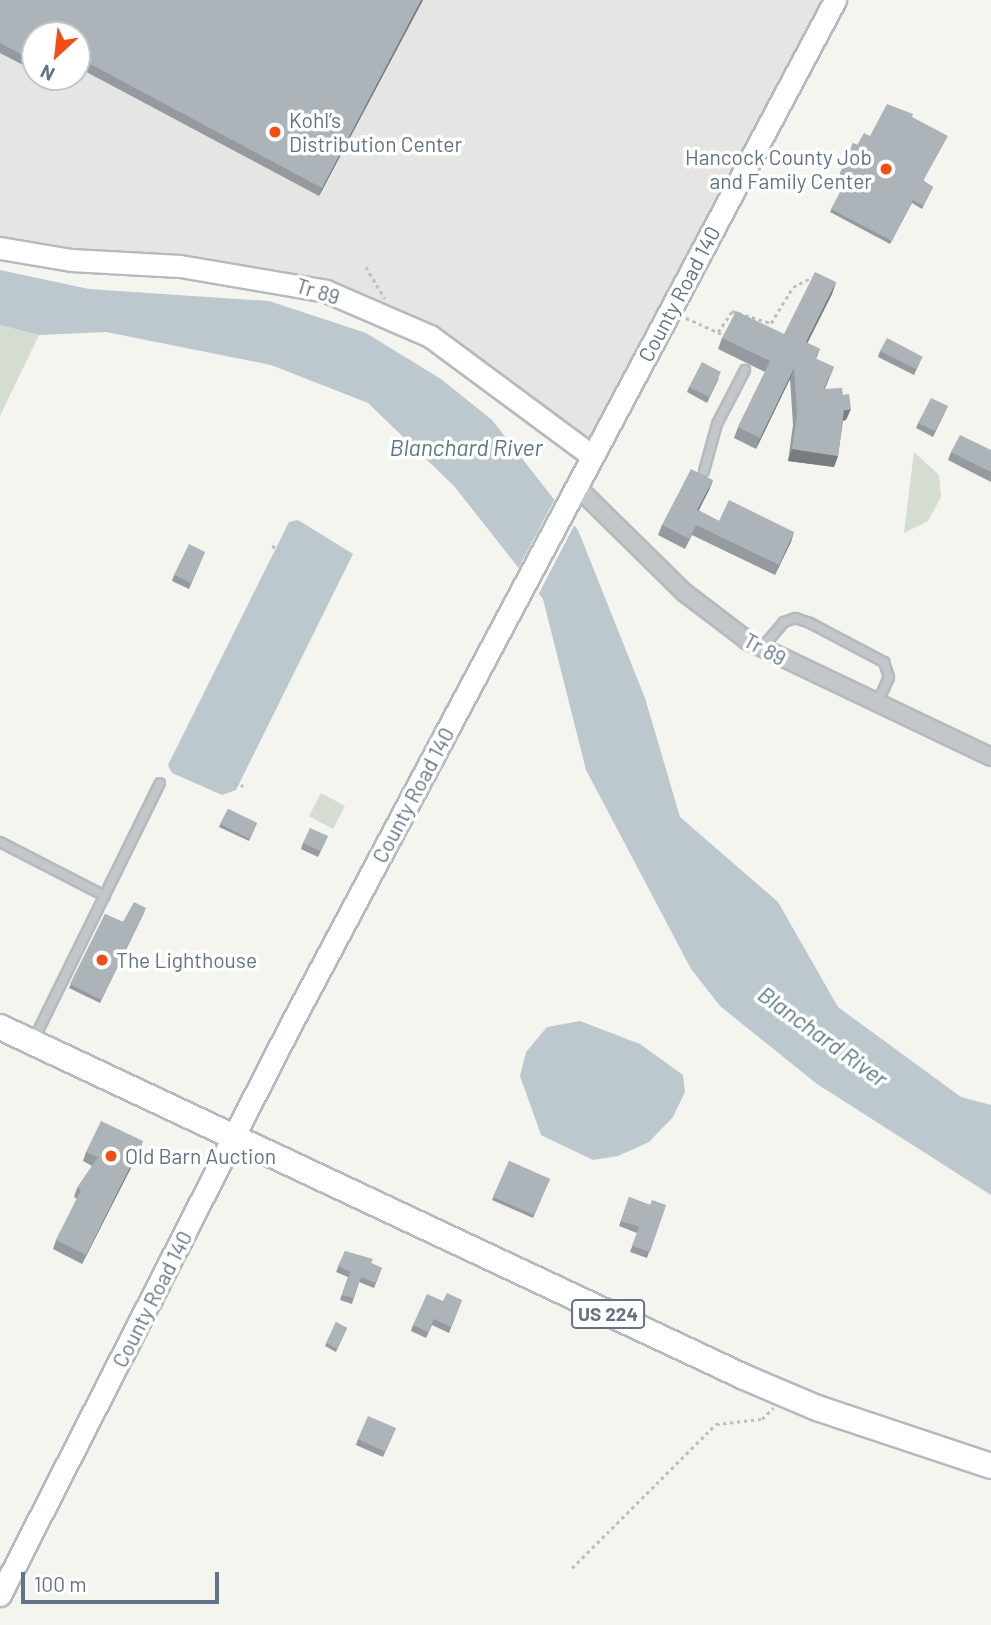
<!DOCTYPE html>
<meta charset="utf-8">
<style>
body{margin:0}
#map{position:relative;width:991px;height:1625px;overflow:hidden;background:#f5f5f0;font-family:Barlow,sans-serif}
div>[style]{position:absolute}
.built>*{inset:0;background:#e5e6e3}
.green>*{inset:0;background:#d5dcd1}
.water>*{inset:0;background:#bcc8cd}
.pier>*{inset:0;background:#f5f5f0}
.path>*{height:2.5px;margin-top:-1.25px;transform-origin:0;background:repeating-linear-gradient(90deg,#bdbfc1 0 3.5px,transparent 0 7px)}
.roads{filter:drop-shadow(2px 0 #b5babf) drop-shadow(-2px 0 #b5babf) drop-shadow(0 2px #b5babf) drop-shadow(0 -2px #b5babf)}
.lane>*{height:8px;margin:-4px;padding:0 4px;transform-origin:4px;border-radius:4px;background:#c3c7ca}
.street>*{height:16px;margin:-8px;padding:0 8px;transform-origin:8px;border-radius:8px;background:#c3c7ca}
.secondary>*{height:21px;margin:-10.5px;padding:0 10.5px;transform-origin:10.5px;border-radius:10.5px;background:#fff}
.primary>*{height:24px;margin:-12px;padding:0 12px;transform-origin:12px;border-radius:12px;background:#fff}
.wall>*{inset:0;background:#949a9f}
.shaded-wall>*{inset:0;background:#787d82}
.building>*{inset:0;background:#acb3b9}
.dots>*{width:19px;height:19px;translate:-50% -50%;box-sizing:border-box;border:4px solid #fff;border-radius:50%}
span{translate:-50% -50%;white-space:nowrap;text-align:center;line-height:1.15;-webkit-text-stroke:7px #fff;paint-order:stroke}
.shield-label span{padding:2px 5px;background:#fff;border:2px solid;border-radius:5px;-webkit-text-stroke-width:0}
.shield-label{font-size:19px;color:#617384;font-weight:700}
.poi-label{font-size:21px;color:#617384}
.left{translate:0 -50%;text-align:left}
.right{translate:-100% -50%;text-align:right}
.street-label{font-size:21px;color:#617384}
.water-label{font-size:23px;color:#5c7781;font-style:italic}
.north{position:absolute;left:21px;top:21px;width:70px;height:70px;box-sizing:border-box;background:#fff;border:2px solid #c0c7ce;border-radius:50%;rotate:207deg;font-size:19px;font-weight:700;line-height:28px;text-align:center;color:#617384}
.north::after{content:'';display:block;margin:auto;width:24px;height:32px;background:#f14d14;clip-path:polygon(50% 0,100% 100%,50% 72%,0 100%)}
.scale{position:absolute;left:21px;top:1572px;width:198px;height:32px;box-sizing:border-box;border:4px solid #617384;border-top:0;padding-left:9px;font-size:21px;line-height:24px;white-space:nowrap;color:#617384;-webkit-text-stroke:5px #fff;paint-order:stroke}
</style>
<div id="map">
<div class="built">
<div style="clip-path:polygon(evenodd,0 0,831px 0,592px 456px,486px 376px,326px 291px,0 248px,0 0,35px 35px,77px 35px,77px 77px,35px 77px,35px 35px)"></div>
</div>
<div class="green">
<div style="clip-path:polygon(0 325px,39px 335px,0 416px)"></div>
<div style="clip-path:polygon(914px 452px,939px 475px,941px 497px,928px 521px,904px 533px)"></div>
<div style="clip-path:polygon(321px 793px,345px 806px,333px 829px,309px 816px)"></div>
</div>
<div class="water">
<div style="clip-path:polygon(0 270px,89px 289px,269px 301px,366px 333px,441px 379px,492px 420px,578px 530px,645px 698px,680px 817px,778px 902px,838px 1007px,961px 1097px,991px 1105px,991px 1195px,817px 1084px,720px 1006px,691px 969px,586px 770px,543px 599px,454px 486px,368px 403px,271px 365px,106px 332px,39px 335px,0 325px)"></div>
<div style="clip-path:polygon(298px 520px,353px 554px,236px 790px,222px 795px,172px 773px,168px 765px,289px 522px)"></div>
<div style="clip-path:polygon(580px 1021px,640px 1044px,683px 1075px,685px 1092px,673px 1117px,649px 1142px,618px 1156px,593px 1160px,541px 1135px,520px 1076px,526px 1052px,547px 1027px)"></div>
</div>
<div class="pier">
<div style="clip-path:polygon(557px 495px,576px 522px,537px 597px,517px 571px)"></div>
</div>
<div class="path">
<div style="left:366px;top:267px;width:37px;rotate:59deg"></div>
<div style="left:686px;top:318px;width:42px;rotate:24.1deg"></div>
<div style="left:718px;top:332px;width:25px;rotate:-56deg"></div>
<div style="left:732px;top:311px;width:41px;rotate:17.1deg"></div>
<div style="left:771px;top:323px;width:42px;rotate:-58.6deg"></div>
<div style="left:793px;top:287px;width:22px;rotate:-27deg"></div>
<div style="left:272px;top:546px;width:10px;rotate:24deg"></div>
<div style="left:234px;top:783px;width:10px;rotate:17deg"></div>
<div style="left:572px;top:1568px;width:204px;rotate:-45deg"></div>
<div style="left:716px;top:1424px;width:46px;rotate:-6.2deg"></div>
<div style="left:762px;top:1419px;width:16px;rotate:-45deg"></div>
</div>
<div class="roads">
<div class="lane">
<div style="left:704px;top:471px;width:49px;rotate:-74.5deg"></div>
<div style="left:717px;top:424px;width:61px;rotate:-62.6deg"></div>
<div style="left:762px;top:648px;width:34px;rotate:-50deg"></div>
<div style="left:784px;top:622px;width:12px;rotate:-20deg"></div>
<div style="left:795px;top:618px;width:16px;rotate:18deg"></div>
<div style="left:810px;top:623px;width:84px;rotate:27.8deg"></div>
<div style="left:884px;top:662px;width:16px;rotate:72deg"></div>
<div style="left:889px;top:677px;width:30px;rotate:114deg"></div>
<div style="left:0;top:842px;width:118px;rotate:27.2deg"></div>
<div style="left:34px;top:1039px;width:285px;rotate:-63.8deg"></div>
</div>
<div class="street">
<div style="left:576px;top:486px;width:153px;rotate:44.5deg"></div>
<div style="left:685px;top:593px;width:79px;rotate:37.3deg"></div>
<div style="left:748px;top:641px;width:269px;rotate:25.5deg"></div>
</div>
<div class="secondary">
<div style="left:0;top:248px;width:72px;rotate:9.6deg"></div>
<div style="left:71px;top:260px;width:109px;rotate:3.2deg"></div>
<div style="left:180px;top:266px;width:148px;rotate:9.7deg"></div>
<div style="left:326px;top:291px;width:113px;rotate:23.4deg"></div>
<div style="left:430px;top:336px;width:202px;rotate:36.5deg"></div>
<div style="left:0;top:1595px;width:641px;rotate:-63deg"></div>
<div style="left:291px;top:1024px;width:1160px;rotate:-62.02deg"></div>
</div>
<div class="primary">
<div style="left:0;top:1027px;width:822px;rotate:25.19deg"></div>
<div style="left:744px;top:1377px;width:79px;rotate:23deg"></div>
<div style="left:817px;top:1408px;width:183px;rotate:18.4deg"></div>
</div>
</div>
<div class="wall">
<div style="clip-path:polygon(0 0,423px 0,319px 196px,77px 67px,77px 35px,35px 35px,35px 55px,25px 66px,0 53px)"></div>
<div style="clip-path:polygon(912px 116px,924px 181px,933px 187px,922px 209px,912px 203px,890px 244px,830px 212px,847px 180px,839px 176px,853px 143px,857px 145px,870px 136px)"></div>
<div style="clip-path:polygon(836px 282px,832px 294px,807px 343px,820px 349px,816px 359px,834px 367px,825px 389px,846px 420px,843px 421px,838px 456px,834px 467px,788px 461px,793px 425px,790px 379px,756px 449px,734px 438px,738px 427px,765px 372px,718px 349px,722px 338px,784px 334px)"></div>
<div style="clip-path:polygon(880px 351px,920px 362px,914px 375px,878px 357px)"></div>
<div style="clip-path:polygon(719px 378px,707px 403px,687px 392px,689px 387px)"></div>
<div style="clip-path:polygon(948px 406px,933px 437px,916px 428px,918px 423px)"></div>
<div style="clip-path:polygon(991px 450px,991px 482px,948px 460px,951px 452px)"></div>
<div style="clip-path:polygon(713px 480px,709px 490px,698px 510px,719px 521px,794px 532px,775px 575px,692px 535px,685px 549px,658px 535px,662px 525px)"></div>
<div style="clip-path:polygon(205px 552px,189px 589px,172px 581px,174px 575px)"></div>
<div style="clip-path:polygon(228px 809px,257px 823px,249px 841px,219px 827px)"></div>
<div style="clip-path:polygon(328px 836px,318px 857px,301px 849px,303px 843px)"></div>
<div style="clip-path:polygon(145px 911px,100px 1003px,69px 988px,105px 914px,123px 922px)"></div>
<div style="clip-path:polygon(140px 1150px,82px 1264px,53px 1249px,56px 1240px,77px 1199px,74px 1197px,77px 1188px,92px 1166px,83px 1161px,86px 1152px)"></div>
<div style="clip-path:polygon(509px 1161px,550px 1179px,533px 1218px,492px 1200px)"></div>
<div style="clip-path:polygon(629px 1197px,650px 1205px,666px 1205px,647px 1258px,630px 1252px,637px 1233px,619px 1226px)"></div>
<div style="clip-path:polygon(345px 1251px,382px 1268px,374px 1288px,359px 1282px,352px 1304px,340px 1300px,348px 1277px,336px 1272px)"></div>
<div style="clip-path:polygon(462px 1300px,449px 1333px,432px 1325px,426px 1338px,411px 1331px,413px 1325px,443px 1301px)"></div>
<div style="clip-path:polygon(336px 1322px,347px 1328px,336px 1352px,325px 1346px)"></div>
<div style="clip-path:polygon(396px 1428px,383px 1457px,356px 1445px,358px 1439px)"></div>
</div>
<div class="shaded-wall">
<div style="clip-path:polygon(421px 0,423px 0,319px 196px,322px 188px)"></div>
<div style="clip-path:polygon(35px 50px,35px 55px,25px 66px,28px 58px)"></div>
<div style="clip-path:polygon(836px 282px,832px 294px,802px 354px,806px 342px)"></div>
<div style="clip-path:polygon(794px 368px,790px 379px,756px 449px,760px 438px)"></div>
<div style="clip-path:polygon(851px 409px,846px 420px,840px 421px,844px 410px)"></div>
<div style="clip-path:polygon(792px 449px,838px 456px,834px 467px,788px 461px)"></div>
<div style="clip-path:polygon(713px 480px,709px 490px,694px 520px,697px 510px)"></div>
<div style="clip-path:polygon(794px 532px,791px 542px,775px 575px,779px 565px)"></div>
<div style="clip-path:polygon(143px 1141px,140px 1150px,82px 1264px,86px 1255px)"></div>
</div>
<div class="building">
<div style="clip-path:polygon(0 0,421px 0,322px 188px,77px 57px,77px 35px,35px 35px,35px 50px,28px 58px,0 43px)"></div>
<div style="clip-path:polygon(887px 104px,913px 114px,912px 117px,948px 136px,923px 181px,933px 187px,923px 206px,913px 200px,892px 241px,831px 209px,848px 177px,840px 173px,853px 143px,857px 145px,864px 133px,870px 136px)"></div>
<div style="clip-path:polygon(815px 272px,836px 282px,806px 342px,820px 349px,815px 358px,834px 367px,823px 389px,842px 388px,843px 395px,849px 394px,851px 409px,844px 410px,838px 456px,792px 449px,797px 414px,794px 368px,760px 438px,738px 427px,770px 361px,722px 338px,736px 311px,784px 334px)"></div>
<div style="clip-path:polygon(887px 338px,923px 357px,916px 369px,880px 351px)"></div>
<div style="clip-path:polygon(702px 362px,721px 372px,709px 397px,689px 387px)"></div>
<div style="clip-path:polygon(931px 398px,948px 406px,935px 431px,918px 423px)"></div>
<div style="clip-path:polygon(960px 435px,991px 450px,991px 472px,951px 452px)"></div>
<div style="clip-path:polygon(691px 469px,713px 480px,697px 510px,719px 521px,729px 500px,794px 532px,779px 565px,696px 525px,689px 539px,662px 525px)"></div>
<div style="clip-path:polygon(189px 544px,205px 552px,191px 583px,174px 575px)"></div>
<div style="clip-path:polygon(228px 809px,257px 823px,250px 839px,220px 824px)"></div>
<div style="clip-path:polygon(310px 828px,328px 836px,320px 851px,303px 843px)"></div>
<div style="clip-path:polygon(134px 902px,146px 908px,101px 1000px,70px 984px,105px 914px,123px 922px)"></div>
<div style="clip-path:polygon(101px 1121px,143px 1141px,86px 1255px,56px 1240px,81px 1190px,77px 1188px,98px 1157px,86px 1152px)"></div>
<div style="clip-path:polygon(509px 1161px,550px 1179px,534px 1215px,493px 1197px)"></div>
<div style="clip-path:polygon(629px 1197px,650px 1205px,652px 1200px,666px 1205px,650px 1252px,632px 1246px,639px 1227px,621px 1221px)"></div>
<div style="clip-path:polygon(345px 1251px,373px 1259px,371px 1263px,382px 1268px,375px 1283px,361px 1277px,354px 1298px,342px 1295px,350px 1272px,338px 1266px)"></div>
<div style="clip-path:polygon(447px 1293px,462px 1300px,451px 1327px,434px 1319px,428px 1332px,413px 1325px,427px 1294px,443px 1301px)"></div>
<div style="clip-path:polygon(336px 1322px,347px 1328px,337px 1349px,326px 1343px)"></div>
<div style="clip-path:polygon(368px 1416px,396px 1428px,385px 1452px,358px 1439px)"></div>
</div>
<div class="dots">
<div style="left:275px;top:132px;background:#f14d14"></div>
<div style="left:886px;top:169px;background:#f14d14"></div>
<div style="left:102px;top:960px;background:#f14d14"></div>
<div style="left:111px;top:1156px;background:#f14d14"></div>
</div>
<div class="shield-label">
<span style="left:608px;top:1314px">US 224</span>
</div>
<div class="poi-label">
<span class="left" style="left:289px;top:132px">Kohl’s<br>Distribution Center</span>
<span class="right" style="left:872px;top:169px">Hancock County Job<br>and Family Center</span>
<span class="left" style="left:116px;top:960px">The Lighthouse</span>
<span class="left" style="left:125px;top:1156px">Old Barn Auction</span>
</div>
<div class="street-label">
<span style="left:318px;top:291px;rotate:17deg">Tr 89</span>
<span style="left:679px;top:294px;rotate:-62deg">County Road 140</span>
<span style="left:765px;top:649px;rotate:29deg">Tr 89</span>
<span style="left:413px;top:795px;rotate:-62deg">County Road 140</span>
<span style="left:152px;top:1299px;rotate:-63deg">County Road 140</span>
</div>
<div class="water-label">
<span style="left:466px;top:447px">Blanchard River</span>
<span style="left:823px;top:1036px;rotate:36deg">Blanchard River</span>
</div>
<div class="north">N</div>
<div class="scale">100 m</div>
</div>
